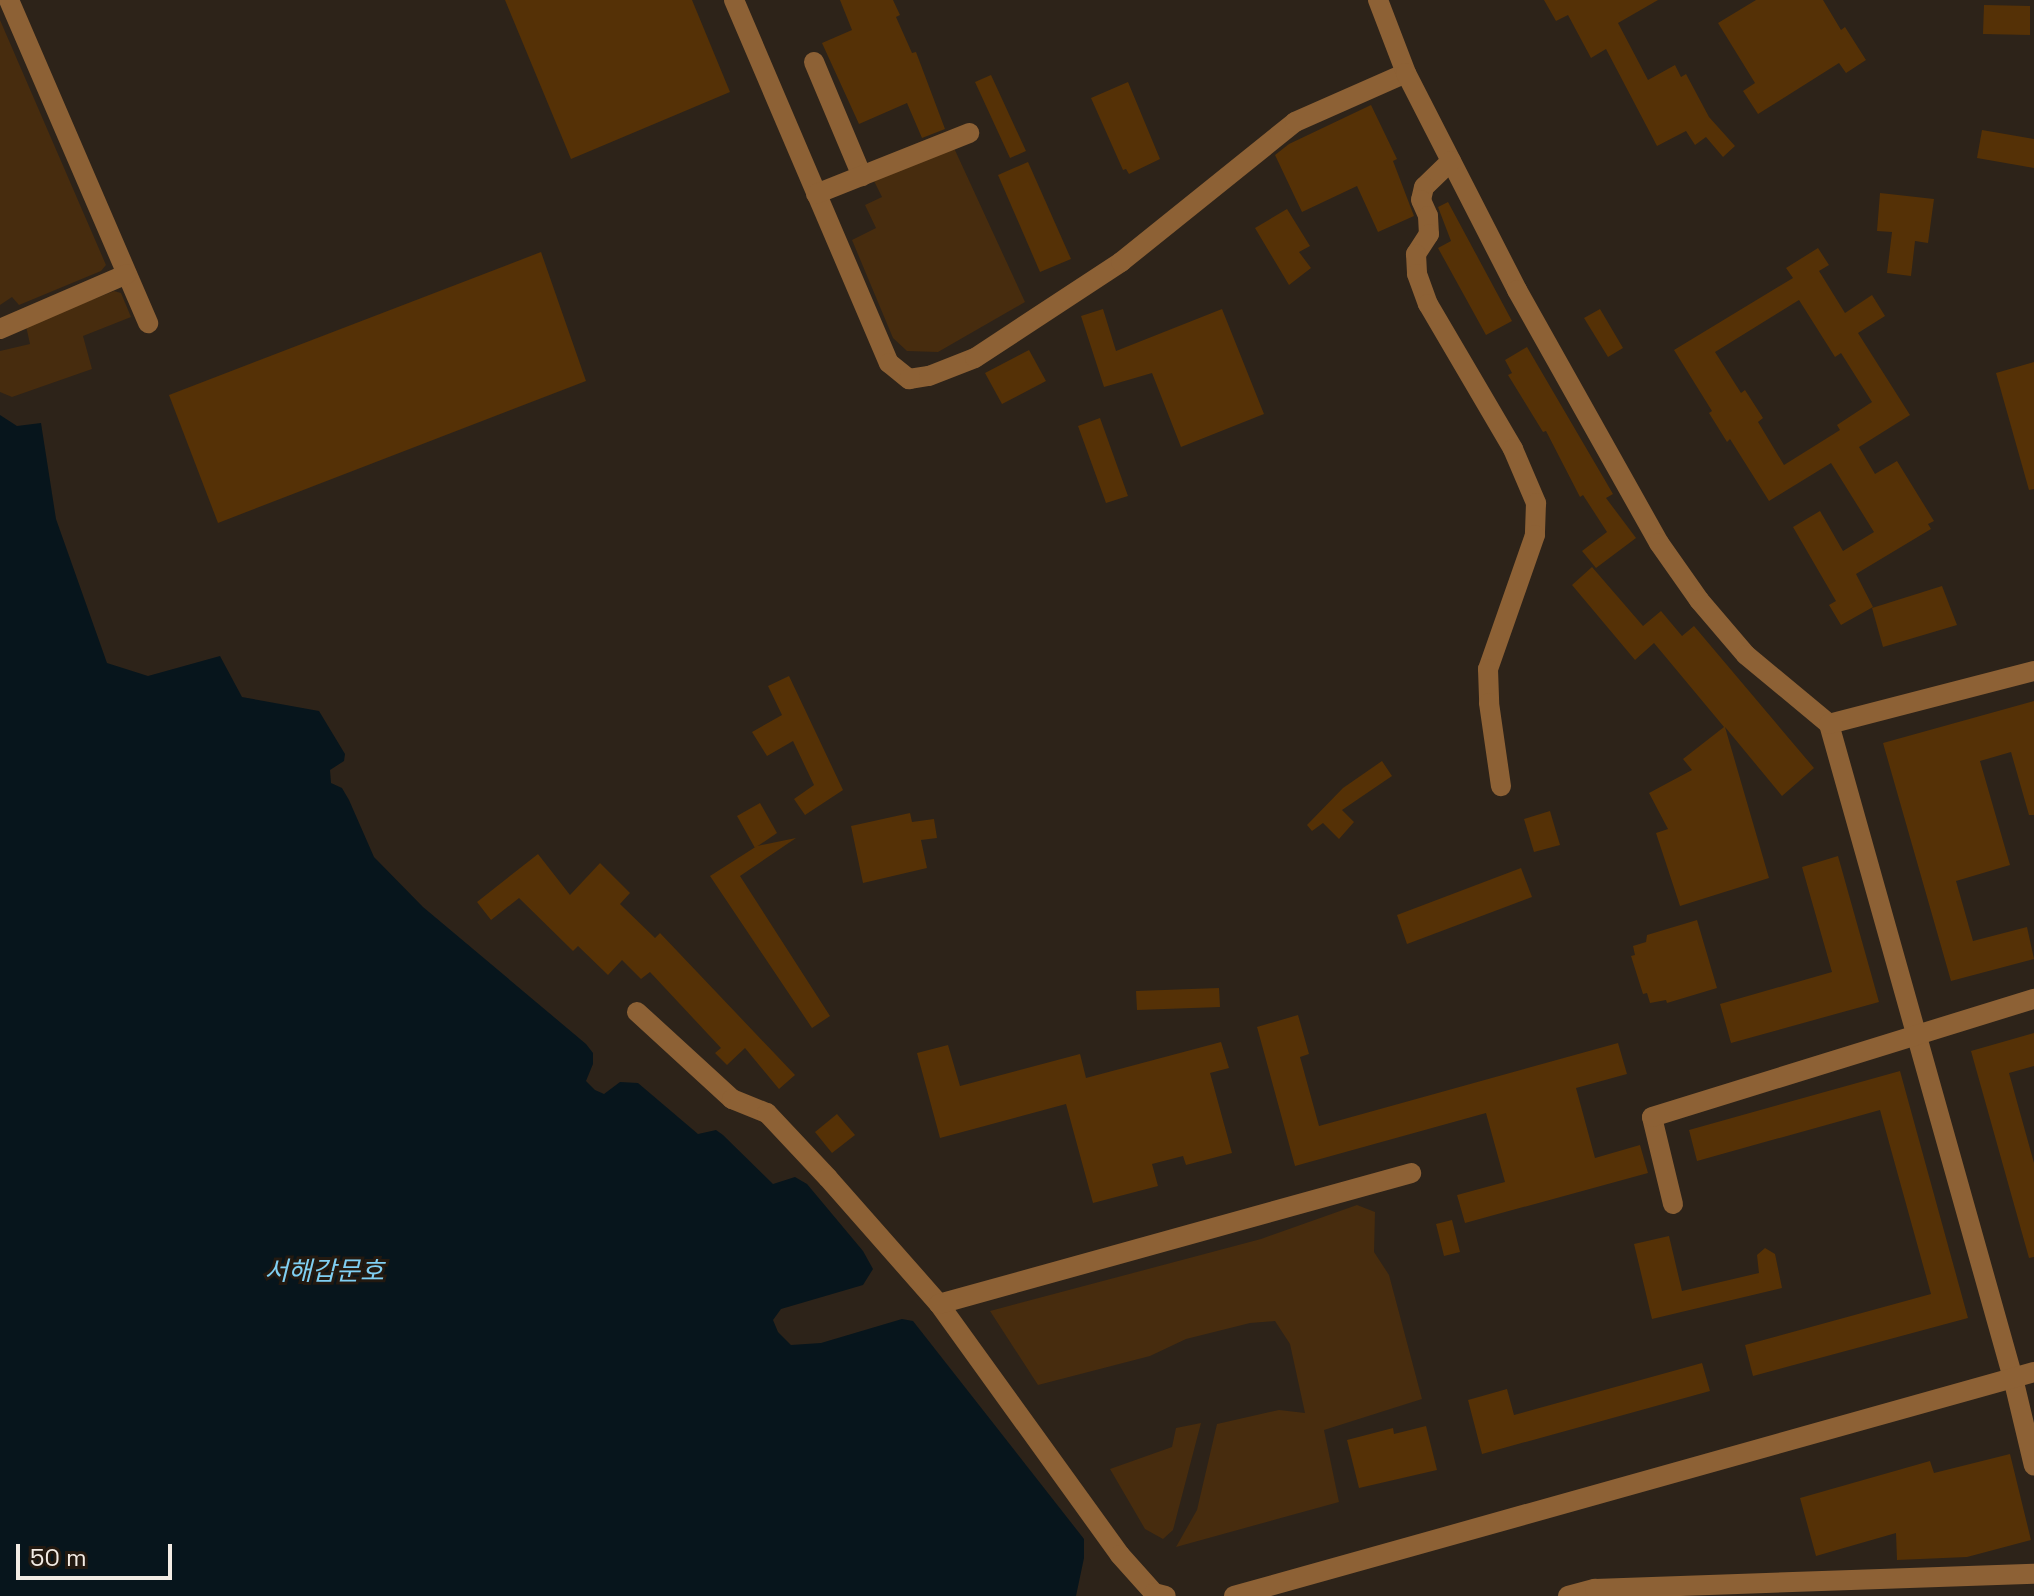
<!DOCTYPE html>
<meta charset="utf-8">
<style>
body{margin:0}
#map{position:relative;width:2034px;height:1596px;overflow:hidden;background:#2d2319;font-family:"Space Grotesk","Noto Sans KR",sans-serif}
div>[style]{position:absolute}
.green>*{inset:0;background:#472c0e}
.water>*{inset:0;background:#07151c}
.building>*{inset:0;background:#553106}
.minor>*{height:20px;margin:-10px;padding:0 10px;transform-origin:10px;border-radius:10px;background:#8d6135}
span{translate:-50% -50%;white-space:nowrap;text-align:center;line-height:1.15;-webkit-text-stroke:6px #231910;paint-order:stroke}
.water-label{font-size:26px;color:#80cff2;font-style:italic}
.scale{position:absolute;left:16px;top:1544px;width:156px;height:36px;box-sizing:border-box;border:4px solid #f3ece5;border-top:0;padding-left:10px;font-size:24px;line-height:28px;white-space:nowrap;color:#f3ece5;-webkit-text-stroke:6px #231910;paint-order:stroke}
</style>
<div id="map">
<div class="green">
<div style="clip-path:polygon(0 20px,106px 265px,101px 271px,19px 305px,12px 297px,0 305px)"></div>
<div style="clip-path:polygon(954px 148px,1025px 302px,938px 352px,907px 351px,893px 338px,852px 240px,876px 228px,865px 205px,882px 197px,874px 181px)"></div>
<div style="clip-path:polygon(114px 291px,121px 293px,131px 317px,83px 336px,92px 369px,12px 397px,0 392px,0 351px,30px 344px,26px 326px)"></div>
<div style="clip-path:polygon(1357px 1205px,1375px 1212px,1374px 1252px,1389px 1275px,1422px 1399px,1324px 1430px,1339px 1502px,1176px 1547px,1197px 1510px,1217px 1424px,1279px 1410px,1305px 1413px,1290px 1344px,1275px 1321px,1250px 1323px,1186px 1339px,1150px 1356px,1038px 1385px,990px 1311px,1261px 1239px)"></div>
<div style="clip-path:polygon(1201px 1423px,1173px 1530px,1163px 1539px,1145px 1529px,1110px 1469px,1172px 1447px,1176px 1428px)"></div>
</div>
<div class="water">
<div style="clip-path:polygon(0 415px,17px 426px,41px 423px,56px 519px,107px 663px,148px 676px,220px 656px,242px 697px,319px 711px,345px 754px,344px 761px,330px 770px,331px 783px,342px 788px,349px 800px,374px 857px,423px 907px,586px 1044px,593px 1053px,593px 1064px,586px 1081px,595px 1090px,604px 1094px,620px 1082px,638px 1083px,698px 1134px,716px 1130px,723px 1135px,773px 1184px,795px 1177px,807px 1184px,863px 1251px,873px 1269px,863px 1285px,781px 1309px,773px 1320px,778px 1332px,791px 1345px,821px 1343px,902px 1319px,913px 1321px,1084px 1539px,1084px 1558px,1076px 1596px,0 1596px)"></div>
</div>
<div class="building">
<div style="clip-path:polygon(505px 0,692px 0,730px 92px,571px 159px)"></div>
<div style="clip-path:polygon(840px 0,893px 0,900px 15px,896px 17px,912px 53px,916px 52px,945px 129px,922px 138px,907px 103px,859px 124px,822px 43px,852px 30px)"></div>
<div style="clip-path:polygon(1544px 0,1658px 0,1618px 23px,1648px 80px,1675px 65px,1681px 77px,1686px 74px,1709px 117px,1735px 146px,1723px 157px,1706px 137px,1695px 145px,1686px 131px,1657px 146px,1606px 49px,1591px 58px,1568px 15px,1556px 21px)"></div>
<div style="clip-path:polygon(1756px 0,1823px 0,1841px 30px,1845px 27px,1866px 60px,1846px 73px,1839px 63px,1758px 114px,1743px 91px,1755px 83px,1718px 23px)"></div>
<div style="clip-path:polygon(1984px 5px,2030px 6px,2030px 35px,1983px 34px)"></div>
<div style="clip-path:polygon(991px 75px,1026px 151px,1010px 158px,975px 82px)"></div>
<div style="clip-path:polygon(1128px 82px,1160px 159px,1129px 174px,1126px 169px,1123px 170px,1091px 98px)"></div>
<div style="clip-path:polygon(1371px 105px,1397px 159px,1393px 161px,1414px 216px,1378px 232px,1357px 186px,1302px 212px,1275px 155px,1289px 144px)"></div>
<div style="clip-path:polygon(1982px 130px,2034px 139px,2034px 168px,1977px 158px)"></div>
<div style="clip-path:polygon(1028px 162px,1071px 259px,1040px 272px,998px 175px)"></div>
<div style="clip-path:polygon(1880px 193px,1934px 199px,1928px 243px,1915px 241px,1911px 276px,1887px 273px,1892px 232px,1877px 231px)"></div>
<div style="clip-path:polygon(1448px 202px,1512px 321px,1486px 335px,1438px 248px,1451px 241px,1438px 207px)"></div>
<div style="clip-path:polygon(1287px 209px,1310px 246px,1299px 252px,1311px 268px,1289px 285px,1255px 228px)"></div>
<div style="clip-path:polygon(evenodd,1818px 248px,1829px 265px,1819px 271px,1845px 313px,1872px 295px,1885px 316px,1858px 333px,1910px 415px,1859px 447px,1875px 474px,1897px 461px,1934px 521px,1928px 524px,1931px 529px,1856px 574px,1873px 607px,1841px 625px,1829px 605px,1836px 601px,1793px 527px,1820px 511px,1843px 551px,1874px 532px,1831px 463px,1769px 501px,1730px 439px,1727px 442px,1709px 413px,1712px 411px,1674px 350px,1793px 278px,1786px 268px,1818px 248px,1799px 300px,1835px 357px,1841px 353px,1872px 402px,1837px 425px,1840px 430px,1784px 465px,1758px 422px,1763px 418px,1745px 390px,1741px 393px,1715px 352px,1799px 300px)"></div>
<div style="clip-path:polygon(541px 252px,586px 381px,218px 523px,169px 395px)"></div>
<div style="clip-path:polygon(1103px 309px,1116px 351px,1222px 309px,1264px 414px,1181px 447px,1152px 373px,1104px 387px,1081px 316px)"></div>
<div style="clip-path:polygon(1600px 309px,1623px 348px,1608px 357px,1584px 318px)"></div>
<div style="clip-path:polygon(1527px 347px,1613px 494px,1606px 498px,1636px 538px,1596px 568px,1582px 551px,1607px 532px,1583px 495px,1580px 497px,1546px 431px,1543px 432px,1508px 375px,1512px 373px,1505px 360px)"></div>
<div style="clip-path:polygon(1029px 350px,1046px 381px,1002px 404px,985px 373px)"></div>
<div style="clip-path:polygon(2034px 362px,2034px 489px,2029px 490px,1996px 373px)"></div>
<div style="clip-path:polygon(1100px 418px,1128px 496px,1106px 503px,1078px 426px)"></div>
<div style="clip-path:polygon(1592px 567px,1643px 626px,1661px 611px,1682px 636px,1694px 626px,1814px 768px,1782px 796px,1725px 727px,1769px 878px,1680px 906px,1656px 833px,1668px 829px,1649px 793px,1692px 770px,1683px 759px,1724px 727px,1654px 643px,1635px 660px,1572px 585px)"></div>
<div style="clip-path:polygon(1942px 586px,1957px 625px,1883px 647px,1872px 608px)"></div>
<div style="clip-path:polygon(789px 676px,843px 790px,805px 815px,794px 799px,814px 785px,793px 741px,767px 756px,752px 732px,782px 715px,768px 686px)"></div>
<div style="clip-path:polygon(2034px 701px,2034px 815px,2029px 815px,2011px 752px,1980px 761px,2010px 865px,1956px 881px,1973px 941px,2027px 927px,2034px 959px,1951px 981px,1883px 743px)"></div>
<div style="clip-path:polygon(1382px 761px,1392px 776px,1342px 810px,1354px 822px,1339px 839px,1323px 823px,1312px 831px,1307px 825px,1343px 788px)"></div>
<div style="clip-path:polygon(760px 803px,777px 833px,755px 848px,737px 816px)"></div>
<div style="clip-path:polygon(1550px 811px,1560px 845px,1534px 852px,1524px 819px)"></div>
<div style="clip-path:polygon(910px 813px,912px 822px,934px 819px,937px 838px,921px 840px,927px 868px,863px 883px,851px 826px)"></div>
<div style="clip-path:polygon(796px 838px,740px 876px,830px 1016px,812px 1028px,710px 876px,757px 846px)"></div>
<div style="clip-path:polygon(538px 854px,570px 895px,600px 863px,630px 893px,620px 904px,655px 938px,660px 933px,795px 1075px,779px 1089px,745px 1048px,727px 1065px,715px 1053px,721px 1048px,650px 972px,641px 979px,622px 960px,608px 975px,578px 946px,573px 951px,519px 898px,491px 920px,477px 902px)"></div>
<div style="clip-path:polygon(1838px 856px,1879px 1002px,1731px 1043px,1720px 1004px,1832px 972px,1802px 867px)"></div>
<div style="clip-path:polygon(1521px 868px,1532px 897px,1407px 944px,1397px 915px)"></div>
<div style="clip-path:polygon(1697px 920px,1717px 988px,1667px 1003px,1666px 1000px,1650px 1003px,1647px 993px,1643px 994px,1631px 956px,1635px 955px,1633px 946px,1646px 942px,1647px 935px)"></div>
<div style="clip-path:polygon(1219px 988px,1220px 1007px,1137px 1010px,1136px 991px)"></div>
<div style="clip-path:polygon(1298px 1015px,1309px 1054px,1300px 1057px,1319px 1126px,1618px 1043px,1627px 1074px,1576px 1088px,1595px 1158px,1640px 1145px,1648px 1173px,1465px 1223px,1457px 1195px,1505px 1182px,1486px 1113px,1295px 1166px,1257px 1027px)"></div>
<div style="clip-path:polygon(2034px 1033px,2034px 1066px,2009px 1073px,2034px 1163px,2034px 1257px,2029px 1258px,1971px 1051px)"></div>
<div style="clip-path:polygon(1221px 1042px,1229px 1068px,1210px 1073px,1232px 1153px,1186px 1165px,1183px 1156px,1152px 1164px,1158px 1186px,1093px 1203px,1066px 1104px,940px 1138px,917px 1053px,948px 1045px,960px 1086px,1080px 1054px,1086px 1078px)"></div>
<div style="clip-path:polygon(1900px 1071px,1968px 1318px,1753px 1376px,1745px 1345px,1931px 1294px,1880px 1110px,1697px 1161px,1689px 1130px)"></div>
<div style="clip-path:polygon(837px 1114px,855px 1135px,832px 1153px,815px 1132px)"></div>
<div style="clip-path:polygon(1452px 1220px,1460px 1252px,1444px 1256px,1436px 1224px)"></div>
<div style="clip-path:polygon(1669px 1236px,1682px 1291px,1759px 1273px,1757px 1255px,1765px 1248px,1775px 1254px,1782px 1288px,1652px 1319px,1634px 1244px)"></div>
<div style="clip-path:polygon(1702px 1363px,1710px 1391px,1482px 1454px,1468px 1400px,1507px 1389px,1514px 1415px)"></div>
<div style="clip-path:polygon(1426px 1426px,1437px 1470px,1359px 1488px,1347px 1440px,1393px 1428px,1394px 1434px)"></div>
<div style="clip-path:polygon(2010px 1454px,2031px 1540px,1967px 1557px,1897px 1560px,1896px 1533px,1816px 1556px,1800px 1498px,1930px 1461px,1934px 1473px)"></div>
</div>
<div class="minor">
<div style="left:9px;top:0;width:352px;rotate:66.7deg"></div>
<div style="left:734px;top:0;width:395px;rotate:66.9deg"></div>
<div style="left:889px;top:363px;width:26px;rotate:39deg"></div>
<div style="left:909px;top:379px;width:20px;rotate:-9deg"></div>
<div style="left:929px;top:376px;width:49px;rotate:-21.4deg"></div>
<div style="left:975px;top:358px;width:175px;rotate:-33.3deg"></div>
<div style="left:1121px;top:262px;width:223px;rotate:-38.8deg"></div>
<div style="left:1295px;top:122px;width:121px;rotate:-23.8deg"></div>
<div style="left:1378px;top:0;width:78px;rotate:69deg"></div>
<div style="left:1406px;top:73px;width:244px;rotate:62.9deg"></div>
<div style="left:1517px;top:290px;width:290px;rotate:60.7deg"></div>
<div style="left:1659px;top:543px;width:70px;rotate:54.9deg"></div>
<div style="left:1699px;top:600px;width:72px;rotate:49.5deg"></div>
<div style="left:1746px;top:655px;width:108px;rotate:39.7deg"></div>
<div style="left:1829px;top:724px;width:679px;rotate:74.29deg"></div>
<div style="left:2013px;top:1378px;width:90px;rotate:76.6deg"></div>
<div style="left:814px;top:62px;width:124px;rotate:67.2deg"></div>
<div style="left:1451px;top:161px;width:37px;rotate:136deg"></div>
<div style="left:1424px;top:187px;width:13px;rotate:103deg"></div>
<div style="left:1421px;top:200px;width:17px;rotate:66deg"></div>
<div style="left:1428px;top:216px;width:18px;rotate:87deg"></div>
<div style="left:1429px;top:234px;width:24px;rotate:123deg"></div>
<div style="left:1416px;top:254px;width:20px;rotate:87deg"></div>
<div style="left:1417px;top:274px;width:32px;rotate:70deg"></div>
<div style="left:1428px;top:304px;width:168px;rotate:59.6deg"></div>
<div style="left:1513px;top:449px;width:59px;rotate:66.9deg"></div>
<div style="left:1536px;top:503px;width:32px;rotate:92deg"></div>
<div style="left:1535px;top:535px;width:142px;rotate:109.3deg"></div>
<div style="left:1488px;top:669px;width:34px;rotate:88deg"></div>
<div style="left:1489px;top:703px;width:84px;rotate:81.8deg"></div>
<div style="left:816px;top:194px;width:165px;rotate:-21.7deg"></div>
<div style="left:0;top:329px;width:138px;rotate:-23.4deg"></div>
<div style="left:1829px;top:724px;width:212px;rotate:-14.5deg"></div>
<div style="left:637px;top:1012px;width:129px;rotate:42.5deg"></div>
<div style="left:732px;top:1099px;width:38px;rotate:22deg"></div>
<div style="left:767px;top:1113px;width:89px;rotate:46.8deg"></div>
<div style="left:828px;top:1178px;width:168px;rotate:48.6deg"></div>
<div style="left:939px;top:1304px;width:309px;rotate:54.2deg"></div>
<div style="left:1120px;top:1555px;width:51px;rotate:48.2deg"></div>
<div style="left:1154px;top:1593px;width:12px;rotate:14deg"></div>
<div style="left:1673px;top:1204px;width:89px;rotate:-103.6deg"></div>
<div style="left:1652px;top:1117px;width:400px;rotate:-17.2deg"></div>
<div style="left:939px;top:1304px;width:490px;rotate:-15.5deg"></div>
<div style="left:1234px;top:1596px;width:831px;rotate:-15.64deg"></div>
<div style="left:1568px;top:1596px;width:28px;rotate:-15deg"></div>
<div style="left:1595px;top:1589px;width:439px;rotate:-2deg"></div>
</div>
<div class="water-label">
<span style="left:324px;top:1272px">서해갑문호</span>
</div>
<div class="scale">50 m</div>
</div>
